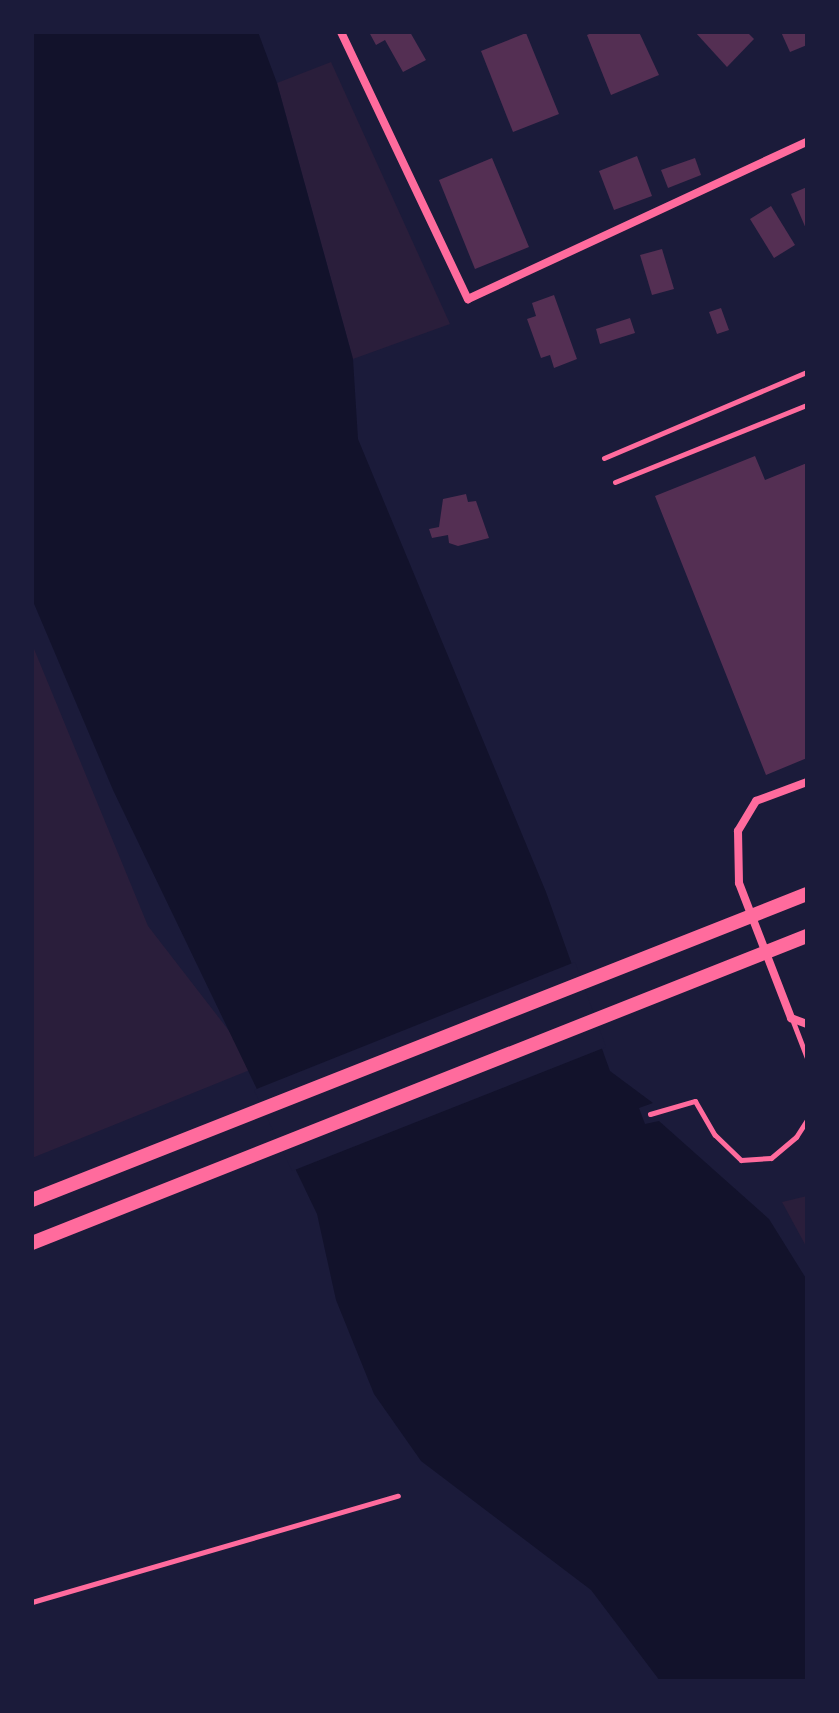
<!DOCTYPE html>
<style>
body{margin:0}
#map{position:relative;width:839px;height:1713px;overflow:hidden;background:#1b1b3a;font-family:Helvetica,sans-serif}
div>[style]{position:absolute}
.green>*{inset:0;background:#2a1e3b}
.water>*{inset:0;background:#12122b}
.pier>*{inset:0;background:#1b1b3a}
.building>*{inset:0;background:#542f53}
.service>*{height:5px;margin:-2.5px;padding:0 2.5px;transform-origin:2.5px;border-radius:2.5px;background:#ff6b9d}
.minor>*{height:8px;margin:-4px;padding:0 4px;transform-origin:4px;border-radius:4px;background:#ff6b9d}
.secondary>*{height:14px;margin:-7px;padding:0 7px;transform-origin:7px;border-radius:7px;background:#ff6b9d}
span{translate:-50% -50%;white-space:nowrap;text-align:center;line-height:1.15;-webkit-text-stroke:6px #1b1b3a;paint-order:stroke}
.frame{position:absolute;inset:0;border:34px solid #1b1b3a;pointer-events:none}
</style>
<div id="map">
<div class="green">
<div style="clip-path:polygon(331px 62px,450px 324px,353px 359px,277px 83px)"></div>
<div style="clip-path:polygon(32px 644px,148px 926px,257px 1067px,32px 1158px)"></div>
<div style="clip-path:polygon(807px 1196px,807px 1248px,782px 1202px)"></div>
</div>
<div class="water">
<div style="clip-path:polygon(32px 32px,258px 32px,277px 83px,353px 359px,358px 439px,546px 892px,610px 1071px,653px 1103px,639px 1108px,645px 1124px,659px 1121px,769px 1219px,807px 1280px,807px 1681px,660px 1681px,591px 1590px,421px 1461px,374px 1394px,336px 1300px,317px 1214px,113px 790px,32px 599px)"></div>
</div>
<div class="pier">
<div style="clip-path:polygon(575px 962px,606px 1047px,292px 1171px,254px 1090px)"></div>
</div>
<div class="building">
<div style="clip-path:polygon(369px 32px,410px 32px,426px 60px,403px 72px,385px 40px,376px 45px)"></div>
<div style="clip-path:polygon(594px 32px,639px 32px,659px 75px,611px 95px,587px 35px)"></div>
<div style="clip-path:polygon(695px 32px,747px 32px,754px 39px,727px 67px)"></div>
<div style="clip-path:polygon(781px 32px,807px 32px,807px 45px,790px 52px)"></div>
<div style="clip-path:polygon(526px 33px,559px 114px,513px 132px,481px 51px)"></div>
<div style="clip-path:polygon(637px 156px,652px 196px,614px 210px,599px 171px)"></div>
<div style="clip-path:polygon(492px 158px,529px 247px,475px 269px,439px 180px)"></div>
<div style="clip-path:polygon(695px 158px,701px 175px,668px 188px,661px 170px)"></div>
<div style="clip-path:polygon(807px 187px,807px 231px,791px 194px)"></div>
<div style="clip-path:polygon(771px 206px,795px 245px,774px 258px,750px 219px)"></div>
<div style="clip-path:polygon(662px 249px,674px 289px,652px 295px,640px 255px)"></div>
<div style="clip-path:polygon(554px 295px,577px 359px,554px 368px,550px 355px,541px 358px,527px 319px,536px 316px,532px 303px)"></div>
<div style="clip-path:polygon(721px 308px,729px 330px,717px 334px,709px 312px)"></div>
<div style="clip-path:polygon(630px 318px,635px 333px,600px 344px,596px 329px)"></div>
<div style="clip-path:polygon(755px 456px,765px 480px,807px 463px,807px 758px,766px 775px,655px 496px)"></div>
<div style="clip-path:polygon(466px 494px,468px 502px,476px 501px,489px 538px,458px 546px,449px 543px,448px 535px,432px 538px,429px 529px,439px 527px,443px 499px)"></div>
</div>
<div class="service">
<div style="left:604px;top:458px;width:220px;rotate:-23deg"></div>
<div style="left:615px;top:482px;width:207px;rotate:-21.9deg"></div>
<div style="left:792px;top:1019px;width:42px;rotate:69deg"></div>
<div style="left:650px;top:1114px;width:47px;rotate:-16.1deg"></div>
<div style="left:695px;top:1101px;width:39px;rotate:60deg"></div>
<div style="left:715px;top:1135px;width:36px;rotate:44deg"></div>
<div style="left:741px;top:1160px;width:30px;rotate:-4deg"></div>
<div style="left:771px;top:1158px;width:33px;rotate:-40deg"></div>
<div style="left:796px;top:1137px;width:20px;rotate:-57deg"></div>
<div style="left:32px;top:1602px;width:381px;rotate:-16.2deg"></div>
</div>
<div class="minor">
<div style="left:341px;top:32px;width:296px;rotate:64.6deg"></div>
<div style="left:468px;top:299px;width:374px;rotate:-24.9deg"></div>
<div style="left:807px;top:782px;width:54px;rotate:159.6deg"></div>
<div style="left:756px;top:801px;width:35px;rotate:121deg"></div>
<div style="left:738px;top:831px;width:52px;rotate:88.9deg"></div>
<div style="left:739px;top:883px;width:145px;rotate:68.9deg"></div>
<div style="left:791px;top:1018px;width:17px;rotate:21deg"></div>
</div>
<div class="secondary">
<div style="left:32px;top:1200px;width:833px;rotate:-21.55deg"></div>
<div style="left:32px;top:1243px;width:834px;rotate:-21.61deg"></div>
</div>
<div class="frame"></div>
</div>
